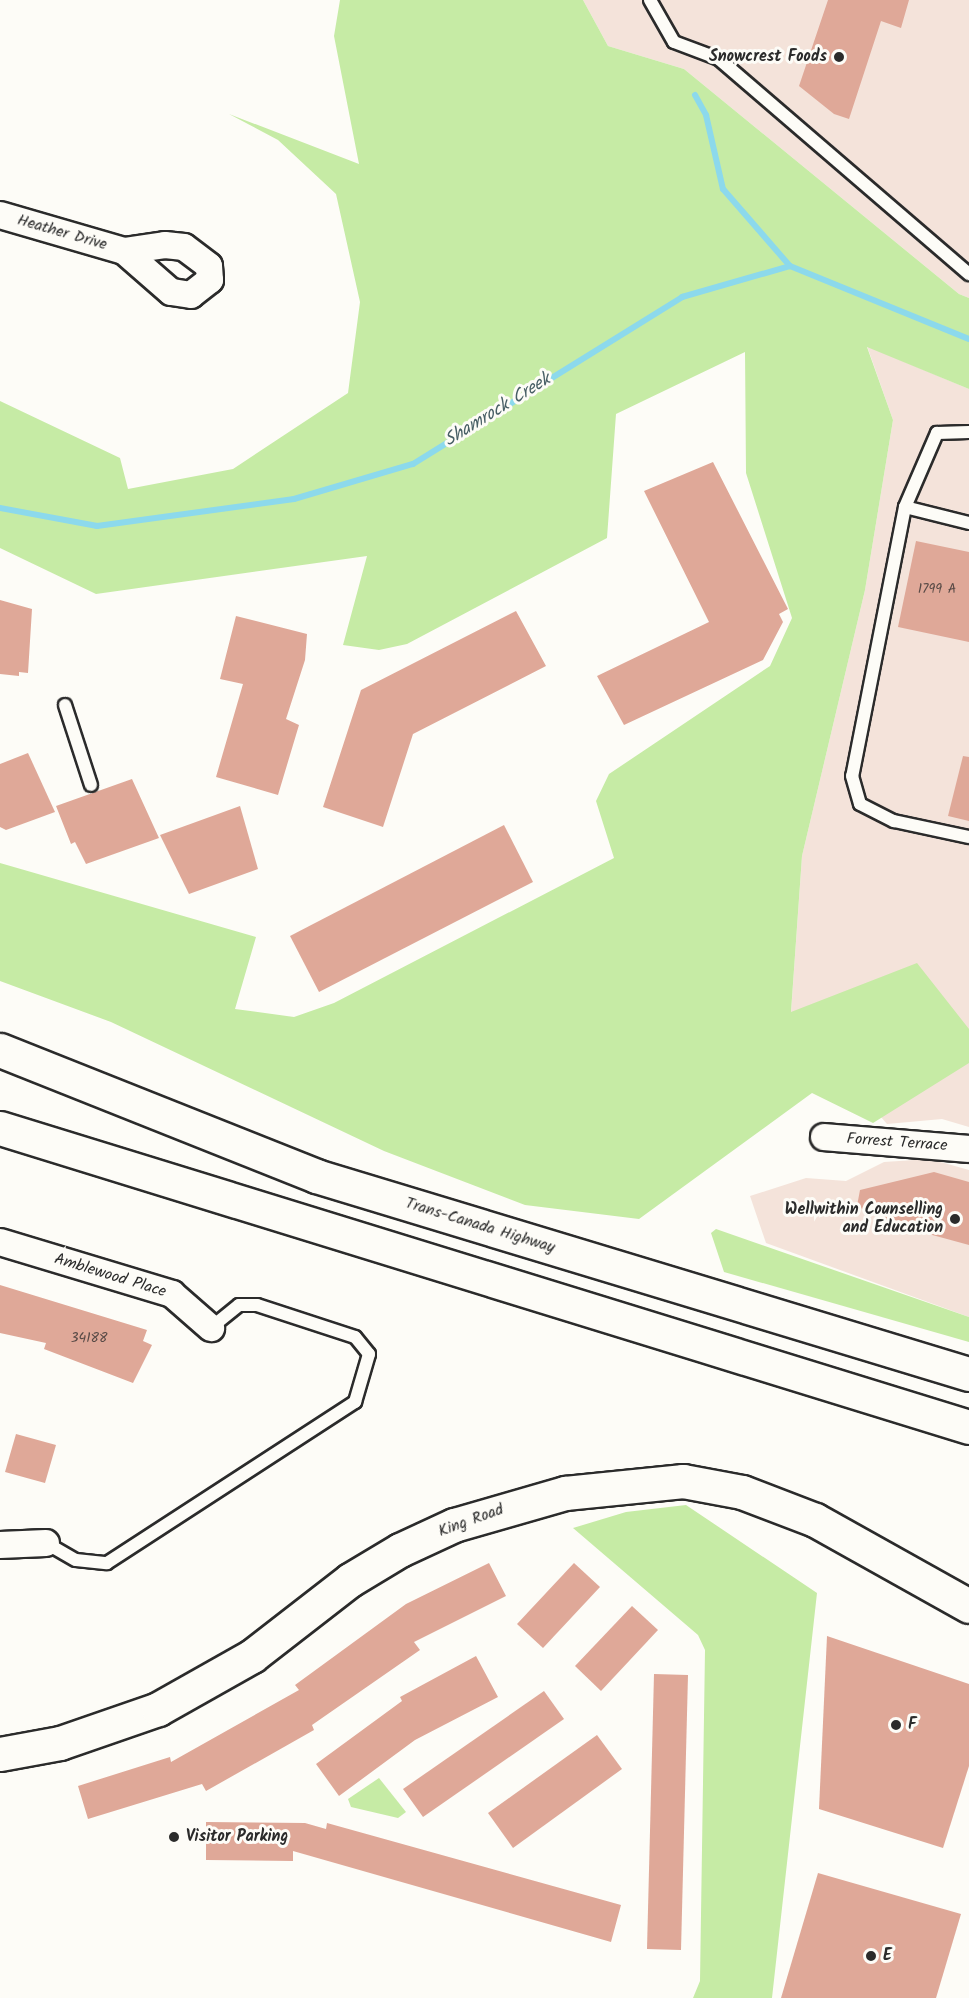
<!DOCTYPE html>
<style>
body{margin:0}
#map{position:relative;width:969px;height:1998px;overflow:hidden;background:#fdfcf7;font-family:Kalam,sans-serif}
div>[style]{position:absolute}
.built>*{inset:0;background:#f4e3da}
.green>*{inset:0;background:#c6eba5}
.stream>*{height:6px;margin:-3px;padding:0 3px;transform-origin:3px;border-radius:3px;background:#8cd9ec}
.building>*{inset:0;background:#dfa898}
.roads{filter:drop-shadow(2px 0 #2b2b2b) drop-shadow(-2px 0 #2b2b2b) drop-shadow(0 2px #2b2b2b) drop-shadow(0 -2px #2b2b2b)}
.lane>*{height:12px;margin:-6px;padding:0 6px;transform-origin:6px;border-radius:6px;background:#fdfcf7}
.street>*{height:26px;margin:-13px;padding:0 13px;transform-origin:13px;border-radius:13px;background:#fdfcf7}
.secondary>*{height:33px;margin:-16.5px;padding:0 16.5px;transform-origin:16.5px;border-radius:16.5px;background:#fdfcf7}
.highway>*{height:33px;margin:-16.5px;padding:0 16.5px;transform-origin:16.5px;border-radius:16.5px;background:#fdfcf7}
.dots>*{width:16px;height:16px;translate:-50% -50%;box-sizing:border-box;border:3px solid #fdfcf7;border-radius:50%}
span{translate:-50% -50%;white-space:nowrap;text-align:center;line-height:1.15;-webkit-text-stroke:6px #fdfcf7;paint-order:stroke}
.number-label{font-size:14px;color:#584a46}
.number-label span{-webkit-text-stroke-width:0}
.poi-label{font-size:16px;color:#2b2b2b;font-weight:700}
.right{translate:-100% -50%;text-align:right}
.left{translate:0 -50%;text-align:left}
.street-label{font-size:16px;color:#2b2b2b}
.water-label{font-size:18px;color:#485f65;font-style:italic}
</style>
<div id="map">
<div class="built">
<div style="clip-path:polygon(583px 0,969px 0,969px 298px,959px 294px,684px 69px,608px 46px)"></div>
<div style="clip-path:polygon(867px 346px,969px 389px,969px 1127px,942px 1119px,887px 1124px,791px 1013px,802px 856px,865px 590px,893px 420px)"></div>
<div style="clip-path:polygon(930px 1159px,969px 1170px,969px 1317px,766px 1243px,750px 1196px,806px 1178px,846px 1181px,884px 1162px)"></div>
</div>
<div class="green">
<div style="clip-path:polygon(340px 0,583px 0,608px 46px,684px 69px,959px 294px,969px 298px,969px 389px,867px 347px,893px 420px,865px 590px,802px 856px,791px 1012px,917px 963px,969px 1029px,969px 1063px,873px 1123px,812px 1093px,639px 1219px,525px 1205px,384px 1151px,111px 1022px,0 981px,0 863px,256px 937px,235px 1009px,294px 1017px,334px 1003px,614px 858px,596px 801px,609px 774px,770px 666px,792px 618px,746px 473px,745px 352px,616px 414px,607px 538px,407px 644px,379px 650px,343px 645px,367px 556px,96px 594px,0 548px,0 401px,120px 458px,128px 489px,233px 469px,348px 393px,360px 302px,336px 194px,278px 140px,229px 114px,359px 164px,334px 36px)"></div>
<div style="clip-path:polygon(716px 1229px,969px 1317px,969px 1342px,724px 1272px,711px 1233px)"></div>
<div style="clip-path:polygon(686px 1505px,817px 1593px,772px 1998px,693px 1998px,700px 1981px,705px 1650px,698px 1635px,573px 1528px,626px 1512px)"></div>
<div style="clip-path:polygon(379px 1778px,406px 1812px,398px 1818px,351px 1807px,348px 1799px)"></div>
</div>
<div class="stream">
<div style="left:695px;top:95px;width:23px;rotate:61deg"></div>
<div style="left:706px;top:115px;width:76px;rotate:77.1deg"></div>
<div style="left:723px;top:189px;width:102px;rotate:49deg"></div>
<div style="left:790px;top:266px;width:193px;rotate:22.2deg"></div>
<div style="left:0;top:508px;width:99px;rotate:10.5deg"></div>
<div style="left:97px;top:526px;width:199px;rotate:-7.8deg"></div>
<div style="left:294px;top:499px;width:124px;rotate:-16.4deg"></div>
<div style="left:413px;top:464px;width:317px;rotate:-31.8deg"></div>
<div style="left:682px;top:297px;width:112px;rotate:-16deg"></div>
</div>
<div class="building">
<div style="clip-path:polygon(828px 0,909px 0,901px 28px,881px 21px,849px 119px,834px 114px,799px 86px)"></div>
<div style="clip-path:polygon(713px 462px,788px 609px,779px 614px,783px 622px,763px 660px,624px 725px,597px 676px,709px 622px,644px 491px)"></div>
<div style="clip-path:polygon(916px 541px,969px 552px,969px 642px,898px 627px)"></div>
<div style="clip-path:polygon(0 600px,32px 609px,28px 673px,19px 672px,19px 676px,0 674px)"></div>
<div style="clip-path:polygon(516px 611px,546px 666px,413px 734px,383px 827px,323px 807px,361px 690px)"></div>
<div style="clip-path:polygon(236px 616px,307px 634px,305px 660px,286px 719px,299px 725px,278px 795px,216px 777px,243px 684px,220px 679px)"></div>
<div style="clip-path:polygon(28px 753px,55px 812px,6px 830px,0 827px,0 764px)"></div>
<div style="clip-path:polygon(963px 756px,969px 757px,969px 821px,948px 816px)"></div>
<div style="clip-path:polygon(132px 779px,159px 838px,86px 864px,75px 842px,71px 844px,56px 806px)"></div>
<div style="clip-path:polygon(240px 806px,258px 869px,189px 894px,160px 835px)"></div>
<div style="clip-path:polygon(504px 825px,533px 882px,319px 992px,290px 936px)"></div>
<div style="clip-path:polygon(934px 1172px,969px 1182px,969px 1245px,892px 1224px,857px 1206px,860px 1190px)"></div>
<div style="clip-path:polygon(0 1285px,147px 1330px,143px 1341px,152px 1345px,133px 1383px,44px 1349px,46px 1343px,0 1333px)"></div>
<div style="clip-path:polygon(16px 1434px,56px 1445px,45px 1483px,5px 1472px)"></div>
<div style="clip-path:polygon(489px 1563px,506px 1596px,414px 1642px,420px 1650px,312px 1725px,314px 1730px,206px 1791px,202px 1784px,88px 1819px,78px 1786px,170px 1757px,171px 1762px,299px 1690px,295px 1685px,406px 1604px)"></div>
<div style="clip-path:polygon(574px 1563px,600px 1587px,543px 1648px,517px 1624px)"></div>
<div style="clip-path:polygon(632px 1606px,658px 1630px,601px 1691px,575px 1666px)"></div>
<div style="clip-path:polygon(827px 1636px,969px 1684px,969px 1766px,943px 1848px,819px 1809px)"></div>
<div style="clip-path:polygon(476px 1656px,498px 1697px,415px 1740px,339px 1796px,316px 1764px,402px 1701px,400px 1697px)"></div>
<div style="clip-path:polygon(654px 1674px,688px 1675px,681px 1950px,647px 1949px)"></div>
<div style="clip-path:polygon(544px 1691px,564px 1719px,423px 1817px,403px 1789px)"></div>
<div style="clip-path:polygon(597px 1735px,622px 1769px,513px 1848px,488px 1813px)"></div>
<div style="clip-path:polygon(206px 1822px,305px 1823px,326px 1829px,327px 1823px,621px 1905px,611px 1942px,293px 1851px,293px 1861px,206px 1860px)"></div>
<div style="clip-path:polygon(818px 1873px,961px 1914px,936px 1998px,781px 1998px)"></div>
</div>
<div class="roads">
<div class="lane">
<div style="left:650px;top:0;width:48px;rotate:60.3deg"></div>
<div style="left:674px;top:42px;width:48px;rotate:20.7deg"></div>
<div style="left:719px;top:59px;width:330px;rotate:40.7deg"></div>
<div style="left:905px;top:507px;width:81px;rotate:-66.6deg"></div>
<div style="left:937px;top:433px;width:32px;rotate:-2deg"></div>
<div style="left:969px;top:523px;width:66px;rotate:-166deg"></div>
<div style="left:905px;top:507px;width:274px;rotate:101.1deg"></div>
<div style="left:852px;top:776px;width:29px;rotate:74deg"></div>
<div style="left:860px;top:804px;width:38px;rotate:27deg"></div>
<div style="left:894px;top:821px;width:77px;rotate:12deg"></div>
<div style="left:65px;top:705px;width:84px;rotate:72deg"></div>
<div style="left:46px;top:1543px;width:34px;rotate:30deg"></div>
<div style="left:76px;top:1560px;width:31px;rotate:6deg"></div>
<div style="left:107px;top:1563px;width:296px;rotate:-33deg"></div>
<div style="left:355px;top:1402px;width:50px;rotate:-73.7deg"></div>
<div style="left:369px;top:1354px;width:22px;rotate:-129deg"></div>
<div style="left:355px;top:1337px;width:103px;rotate:-161.9deg"></div>
<div style="left:257px;top:1305px;width:18px;rotate:180deg"></div>
<div style="left:239px;top:1305px;width:36px;rotate:141deg"></div>
</div>
<div class="street">
<div style="left:0;top:215px;width:129px;rotate:16.2deg"></div>
<div style="left:124px;top:251px;width:41px;rotate:-8.3deg"></div>
<div style="left:165px;top:245px;width:19px;rotate:6deg"></div>
<div style="left:184px;top:247px;width:31px;rotate:37deg"></div>
<div style="left:209px;top:266px;width:14px;rotate:86deg"></div>
<div style="left:210px;top:280px;width:24px;rotate:142deg"></div>
<div style="left:191px;top:295px;width:20px;rotate:-171deg"></div>
<div style="left:171px;top:292px;width:62px;rotate:-138.9deg"></div>
<div style="left:824px;top:1137px;width:145px;rotate:4.7deg"></div>
<div style="left:0;top:1242px;width:180px;rotate:16.8deg"></div>
<div style="left:172px;top:1294px;width:52px;rotate:41.1deg"></div>
<div style="left:0;top:1545px;width:46px;rotate:-2.5deg"></div>
</div>
<div class="secondary">
<div style="left:0;top:1754px;width:61px;rotate:-10.4deg"></div>
<div style="left:60px;top:1743px;width:104px;rotate:-19.1deg"></div>
<div style="left:158px;top:1709px;width:108px;rotate:-29.4deg"></div>
<div style="left:252px;top:1656px;width:124px;rotate:-37.8deg"></div>
<div style="left:350px;top:1580px;width:58px;rotate:-31deg"></div>
<div style="left:400px;top:1550px;width:60px;rotate:-24.8deg"></div>
<div style="left:454px;top:1525px;width:116px;rotate:-16.1deg"></div>
<div style="left:565px;top:1493px;width:119px;rotate:-5.8deg"></div>
<div style="left:683px;top:1481px;width:60px;rotate:10.6deg"></div>
<div style="left:742px;top:1492px;width:78px;rotate:21deg"></div>
<div style="left:815px;top:1520px;width:176px;rotate:29.2deg"></div>
</div>
<div class="highway">
<div style="left:0;top:1050px;width:340px;rotate:21.7deg"></div>
<div style="left:316px;top:1176px;width:682px;rotate:16.87deg"></div>
<div style="left:0;top:1128px;width:1014px;rotate:17.15deg"></div>
</div>
</div>
<div class="dots">
<div style="left:839px;top:57px;background:#2b2b2b"></div>
<div style="left:955px;top:1219px;background:#2b2b2b"></div>
<div style="left:896px;top:1725px;background:#2b2b2b"></div>
<div style="left:174px;top:1837px;background:#2b2b2b"></div>
<div style="left:871px;top:1956px;background:#2b2b2b"></div>
</div>
<div class="number-label">
<span style="left:937px;top:589px">1799 A</span>
<span style="left:89px;top:1338px">34188</span>
</div>
<div class="poi-label">
<span class="right" style="left:827px;top:57px">Snowcrest Foods</span>
<span class="right" style="left:943px;top:1219px">Wellwithin Counselling<br>and Education</span>
<span class="left" style="left:908px;top:1725px">F</span>
<span class="left" style="left:186px;top:1837px">Visitor Parking</span>
<span class="left" style="left:883px;top:1956px">E</span>
</div>
<div class="street-label">
<span style="left:62px;top:233px;rotate:16deg">Heather Drive</span>
<span style="left:897px;top:1143px;rotate:4deg">Forrest Terrace</span>
<span style="left:480px;top:1226px;rotate:17deg">Trans-Canada Highway</span>
<span style="left:110px;top:1276px;rotate:17deg">Amblewood Place</span>
<span style="left:471px;top:1521px;rotate:-20deg">King Road</span>
</div>
<div class="water-label">
<span style="left:498px;top:411px;rotate:-32deg">Shamrock Creek</span>
</div>
</div>
